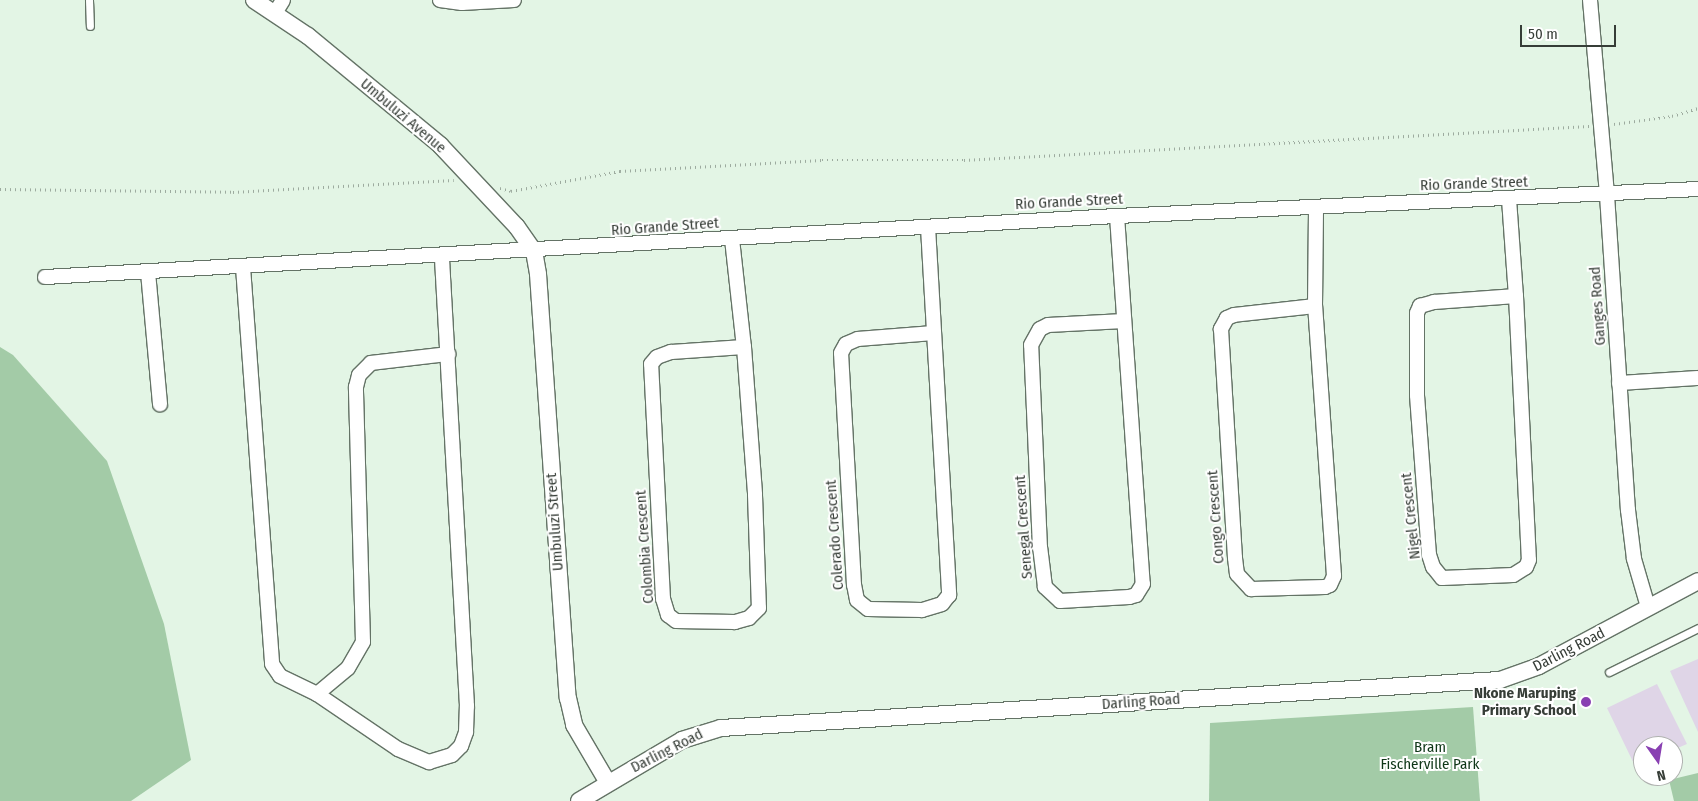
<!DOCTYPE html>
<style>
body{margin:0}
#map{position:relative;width:1698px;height:801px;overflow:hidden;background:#e3f5e5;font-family:"Fira Sans Condensed",sans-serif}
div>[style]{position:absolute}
.green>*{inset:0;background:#a3cba7}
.building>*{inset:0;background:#dfd5e7}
.path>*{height:2.5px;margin-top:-1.25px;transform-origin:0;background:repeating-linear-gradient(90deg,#9dab9f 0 1px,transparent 0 5px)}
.roads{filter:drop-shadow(1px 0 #647366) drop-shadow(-1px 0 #647366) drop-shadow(0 1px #647366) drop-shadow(0 -1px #647366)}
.service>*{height:7px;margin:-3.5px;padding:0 3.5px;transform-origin:3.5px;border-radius:3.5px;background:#fff}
.minor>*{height:14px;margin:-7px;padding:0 7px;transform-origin:7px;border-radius:7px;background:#fff}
.tertiary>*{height:16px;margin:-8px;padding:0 8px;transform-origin:8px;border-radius:8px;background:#fff}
.dots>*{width:14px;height:14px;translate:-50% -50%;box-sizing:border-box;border:2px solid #fff;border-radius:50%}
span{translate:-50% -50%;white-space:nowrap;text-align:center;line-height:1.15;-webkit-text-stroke:4px #fff;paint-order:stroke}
.street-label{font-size:15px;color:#363d37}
.poi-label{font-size:15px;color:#363d37;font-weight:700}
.right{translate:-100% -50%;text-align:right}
.park-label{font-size:15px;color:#0e3617}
.north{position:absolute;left:1633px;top:736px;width:50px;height:50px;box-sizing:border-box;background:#fff;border:1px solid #afb1af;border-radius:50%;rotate:167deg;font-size:14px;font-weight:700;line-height:20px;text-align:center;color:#363d37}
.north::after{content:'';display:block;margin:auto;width:18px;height:22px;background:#8940b2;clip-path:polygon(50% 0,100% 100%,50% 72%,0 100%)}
.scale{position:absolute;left:1520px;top:25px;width:96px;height:22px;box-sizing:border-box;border:2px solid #363d37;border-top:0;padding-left:6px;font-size:15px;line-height:18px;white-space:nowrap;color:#363d37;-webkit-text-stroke:4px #fff;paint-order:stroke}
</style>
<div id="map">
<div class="green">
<div style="clip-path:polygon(0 347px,13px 355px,107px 461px,164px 624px,191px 760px,131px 801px,0 801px)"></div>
<div style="clip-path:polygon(1473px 707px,1480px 801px,1209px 801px,1210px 723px)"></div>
<div style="clip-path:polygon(1698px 773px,1698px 801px,1674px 801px,1669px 780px)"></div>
</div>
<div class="building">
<div style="clip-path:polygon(1698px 659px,1698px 732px,1670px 671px)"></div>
<div style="clip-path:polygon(1657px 684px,1687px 744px,1673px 750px,1673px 746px,1643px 746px,1643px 765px,1636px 768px,1607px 708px)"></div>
</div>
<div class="path">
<div style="left:1614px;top:124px;width:59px;rotate:-7.9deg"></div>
<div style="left:1672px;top:116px;width:27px;rotate:-17deg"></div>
<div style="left:500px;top:188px;width:11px;rotate:15deg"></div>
<div style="left:511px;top:191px;width:111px;rotate:-10.4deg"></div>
<div style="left:620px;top:171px;width:202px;rotate:-3.1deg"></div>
<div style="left:822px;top:160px;width:142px"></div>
<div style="left:964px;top:160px;width:626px;rotate:-3.11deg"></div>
<div style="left:0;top:189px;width:233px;rotate:0.7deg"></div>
<div style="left:233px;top:192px;width:221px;rotate:-3.1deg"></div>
</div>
<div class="roads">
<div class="service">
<div style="left:89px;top:0;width:26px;rotate:88deg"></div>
<div style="left:1609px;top:672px;width:99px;rotate:-26.3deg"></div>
</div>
<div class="minor">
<div style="left:440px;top:0;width:22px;rotate:8deg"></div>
<div style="left:462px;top:3px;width:52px;rotate:-3.3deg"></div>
<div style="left:1590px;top:0;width:196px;rotate:85deg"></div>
<div style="left:1607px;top:195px;width:316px;rotate:86.2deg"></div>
<div style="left:1628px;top:510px;width:49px;rotate:83deg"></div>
<div style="left:1634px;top:559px;width:50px;rotate:73.7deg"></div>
<div style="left:275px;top:13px;width:15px;rotate:-58deg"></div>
<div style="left:1509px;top:199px;width:97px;rotate:85.9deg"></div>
<div style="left:1516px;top:296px;width:264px;rotate:87.2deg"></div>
<div style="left:1529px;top:560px;width:8px;rotate:113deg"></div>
<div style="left:1526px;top:567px;width:15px;rotate:148deg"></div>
<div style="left:1513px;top:575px;width:71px;rotate:177.6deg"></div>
<div style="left:1442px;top:578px;width:14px;rotate:-129deg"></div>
<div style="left:1433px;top:567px;width:13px;rotate:-108deg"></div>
<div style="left:1429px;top:555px;width:160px;rotate:-94.3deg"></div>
<div style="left:1417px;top:395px;width:82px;rotate:-90deg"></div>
<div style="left:1417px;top:313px;width:8px;rotate:-67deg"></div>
<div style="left:1420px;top:306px;width:15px;rotate:-16deg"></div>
<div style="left:1434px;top:302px;width:82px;rotate:-4.2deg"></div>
<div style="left:1117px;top:216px;width:369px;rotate:86deg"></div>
<div style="left:1143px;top:584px;width:13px;rotate:122deg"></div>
<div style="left:1136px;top:595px;width:7px;rotate:164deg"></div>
<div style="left:1129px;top:597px;width:69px;rotate:176.7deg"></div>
<div style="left:1060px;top:601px;width:21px;rotate:-137deg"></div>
<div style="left:1045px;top:587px;width:39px;rotate:-97deg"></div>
<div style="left:1040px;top:548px;width:203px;rotate:-92.5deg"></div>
<div style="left:1031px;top:345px;width:18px;rotate:-61deg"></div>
<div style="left:1040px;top:329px;width:9px;rotate:-27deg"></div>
<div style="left:1048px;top:325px;width:76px;rotate:-3deg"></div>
<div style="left:928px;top:227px;width:369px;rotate:86.7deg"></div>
<div style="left:949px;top:595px;width:11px;rotate:128deg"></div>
<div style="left:942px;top:604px;width:21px;rotate:163deg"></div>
<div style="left:922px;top:610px;width:54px;rotate:-178.9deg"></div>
<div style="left:868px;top:609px;width:14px;rotate:-141deg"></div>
<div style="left:857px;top:600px;width:15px;rotate:-101deg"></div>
<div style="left:854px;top:585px;width:232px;rotate:-93.2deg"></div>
<div style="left:841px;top:353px;width:10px;rotate:-61deg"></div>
<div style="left:846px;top:344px;width:13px;rotate:-23deg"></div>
<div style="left:858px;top:339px;width:75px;rotate:-4.6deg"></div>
<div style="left:732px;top:239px;width:109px;rotate:83.7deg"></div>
<div style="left:744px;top:347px;width:148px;rotate:85.7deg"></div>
<div style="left:755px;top:495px;width:113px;rotate:88deg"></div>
<div style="left:759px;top:608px;width:14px;rotate:135deg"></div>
<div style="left:749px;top:618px;width:15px;rotate:164deg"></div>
<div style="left:735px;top:622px;width:59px;rotate:-179deg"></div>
<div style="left:676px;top:621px;width:10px;rotate:-143deg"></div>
<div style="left:668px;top:615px;width:17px;rotate:-107deg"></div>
<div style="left:663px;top:599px;width:235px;rotate:-92.9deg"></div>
<div style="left:651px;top:364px;width:9px;rotate:-49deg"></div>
<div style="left:657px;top:357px;width:15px;rotate:-20deg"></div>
<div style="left:671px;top:352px;width:73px;rotate:-3.9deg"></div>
<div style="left:243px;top:267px;width:398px;rotate:85.8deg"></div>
<div style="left:272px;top:664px;width:14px;rotate:56deg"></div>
<div style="left:280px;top:676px;width:41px;rotate:25.9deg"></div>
<div style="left:317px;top:694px;width:98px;rotate:34.2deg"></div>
<div style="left:398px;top:749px;width:34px;rotate:23deg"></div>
<div style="left:429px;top:762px;width:24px;rotate:-17deg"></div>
<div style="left:452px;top:755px;width:13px;rotate:-45deg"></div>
<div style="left:461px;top:746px;width:15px;rotate:-70deg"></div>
<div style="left:466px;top:732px;width:26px;rotate:-88deg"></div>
<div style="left:467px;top:706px;width:450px;rotate:-93.2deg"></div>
<div style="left:148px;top:272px;width:133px;rotate:84.8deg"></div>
<div style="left:45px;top:277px;width:1074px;rotate:-3.26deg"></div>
<div style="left:1117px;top:216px;width:582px;rotate:-2.66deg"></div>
<div style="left:1315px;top:306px;width:81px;rotate:173.7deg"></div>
<div style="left:1234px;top:315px;width:8px;rotate:157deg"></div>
<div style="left:1227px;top:318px;width:13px;rotate:119deg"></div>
<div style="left:1221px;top:329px;width:229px;rotate:86.5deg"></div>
<div style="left:1235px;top:558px;width:16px;rotate:83deg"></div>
<div style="left:1237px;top:574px;width:21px;rotate:47deg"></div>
<div style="left:1251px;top:589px;width:74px;rotate:-1.5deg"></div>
<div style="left:1325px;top:587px;width:5px;rotate:-22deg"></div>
<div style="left:1330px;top:585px;width:10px;rotate:-66deg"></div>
<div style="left:1334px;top:576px;width:271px;rotate:-94deg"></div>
<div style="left:1315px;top:306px;width:99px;rotate:-89.4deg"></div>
<div style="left:1619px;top:383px;width:79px;rotate:-3.6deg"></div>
<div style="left:317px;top:694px;width:40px;rotate:-40deg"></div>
<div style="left:348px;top:668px;width:30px;rotate:-60deg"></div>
<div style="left:363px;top:642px;width:255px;rotate:-91.6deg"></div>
<div style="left:356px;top:387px;width:12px;rotate:-76deg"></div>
<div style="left:359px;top:375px;width:17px;rotate:-45deg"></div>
<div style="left:371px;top:363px;width:78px;rotate:-6.7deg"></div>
</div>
<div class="tertiary">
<div style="left:254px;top:0;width:65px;rotate:33.7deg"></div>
<div style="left:308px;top:36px;width:171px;rotate:39.5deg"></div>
<div style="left:440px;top:145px;width:112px;rotate:46.8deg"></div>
<div style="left:517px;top:227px;width:29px;rotate:55deg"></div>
<div style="left:534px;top:251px;width:23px;rotate:80deg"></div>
<div style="left:538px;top:274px;width:425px;rotate:86deg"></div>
<div style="left:568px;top:698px;width:28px;rotate:77deg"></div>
<div style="left:574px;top:725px;width:67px;rotate:59.6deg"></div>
<div style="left:579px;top:801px;width:120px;rotate:-30.6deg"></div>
<div style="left:682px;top:740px;width:41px;rotate:-17.1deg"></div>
<div style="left:721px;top:728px;width:780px;rotate:-3.53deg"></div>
<div style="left:1500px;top:680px;width:41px;rotate:-19.7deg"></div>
<div style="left:1539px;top:666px;width:180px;rotate:-28.1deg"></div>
</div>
</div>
<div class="dots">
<div style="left:1586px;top:702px;background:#8940b2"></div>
</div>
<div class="street-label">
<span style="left:403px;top:116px;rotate:40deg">Umbuluzi Avenue</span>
<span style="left:1474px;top:184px;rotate:-2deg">Rio Grande Street</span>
<span style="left:1069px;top:202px;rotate:-3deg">Rio Grande Street</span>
<span style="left:665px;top:227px;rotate:-4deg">Rio Grande Street</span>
<span style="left:1598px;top:306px;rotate:-94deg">Ganges Road</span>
<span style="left:1411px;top:516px;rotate:-96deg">Nigel Crescent</span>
<span style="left:1216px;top:517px;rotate:-94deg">Congo Crescent</span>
<span style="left:555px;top:522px;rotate:-94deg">Umbuluzi Street</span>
<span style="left:1024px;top:527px;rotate:-94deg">Senegal Crescent</span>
<span style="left:835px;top:535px;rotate:-94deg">Colerado Crescent</span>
<span style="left:645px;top:547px;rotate:-94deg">Colombia Crescent</span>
<span style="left:1569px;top:650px;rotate:-27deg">Darling Road</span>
<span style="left:1141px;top:702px;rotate:-4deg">Darling Road</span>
<span style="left:667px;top:751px;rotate:-27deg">Darling Road</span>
</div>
<div class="poi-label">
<span class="right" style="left:1576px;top:702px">Nkone Maruping<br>Primary School</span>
</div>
<div class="park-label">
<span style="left:1430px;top:756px">Bram<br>Fischerville Park</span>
</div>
<div class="north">N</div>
<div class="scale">50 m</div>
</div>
